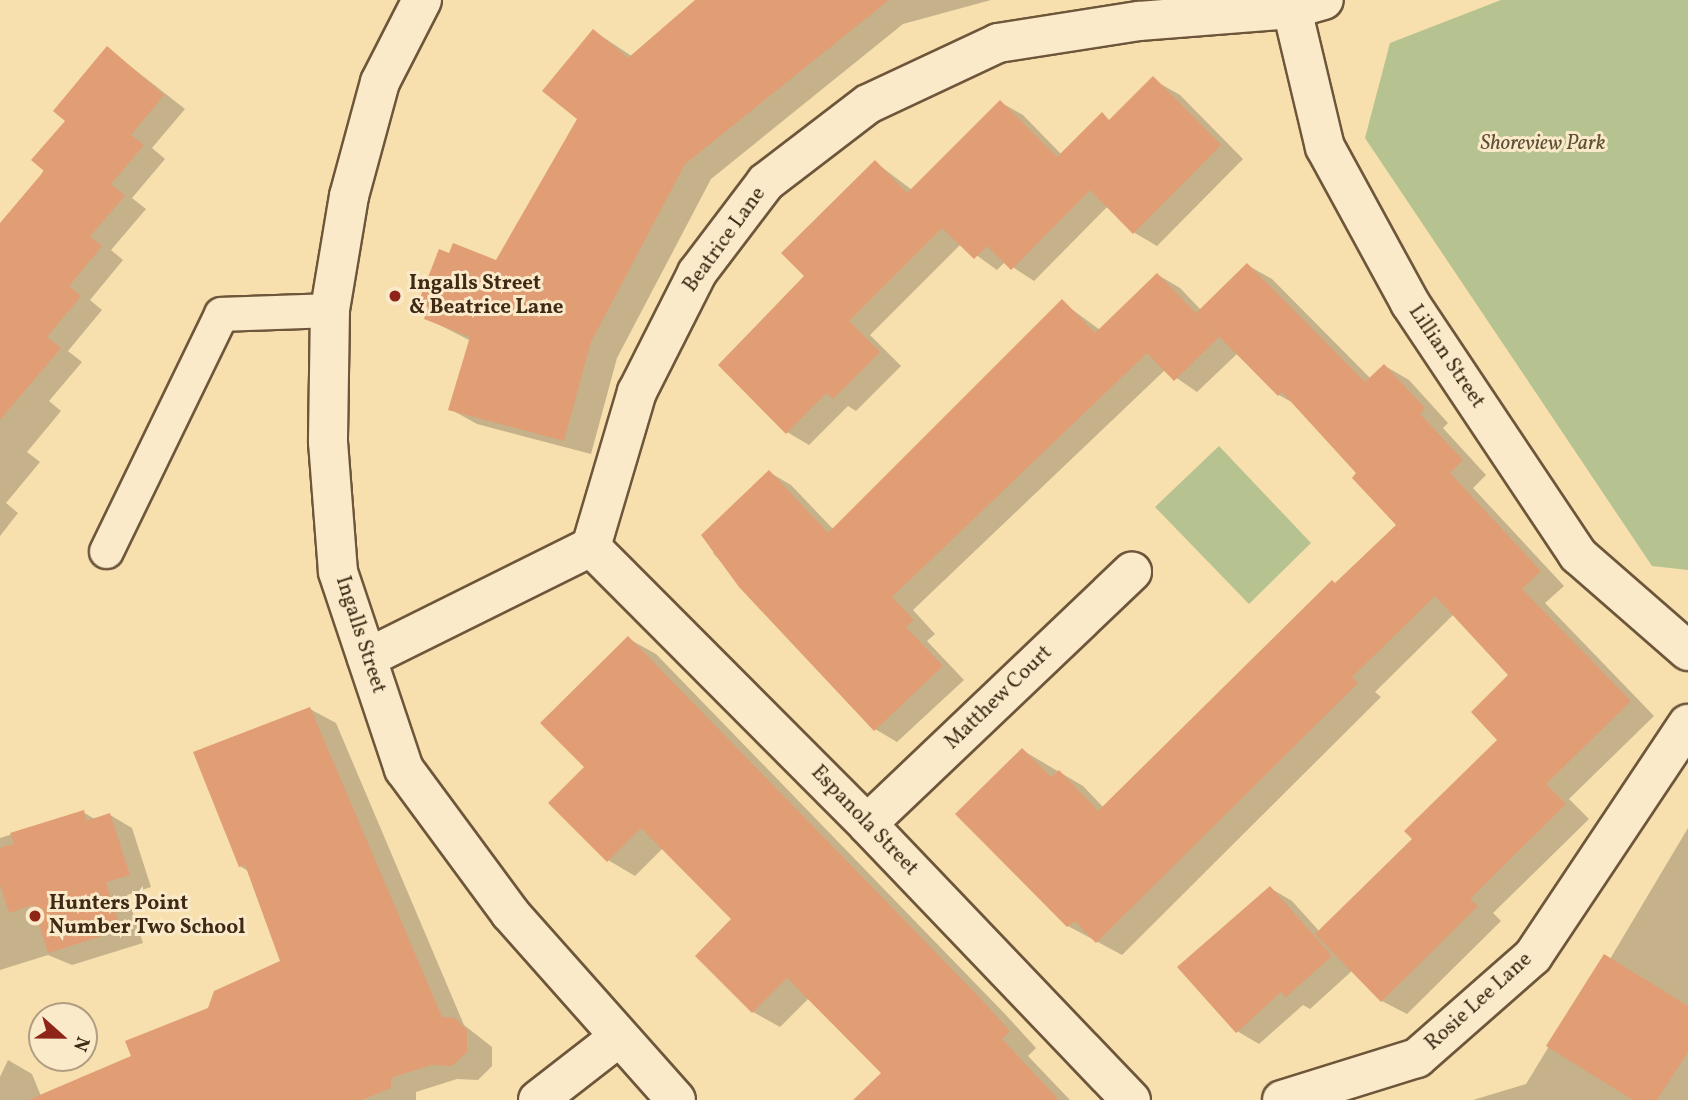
<!DOCTYPE html>
<style>
body{margin:0}
#map{position:relative;width:1688px;height:1100px;overflow:hidden;background:#f7dfae;font-family:Vollkorn,serif}
div>[style]{position:absolute}
.green>*{inset:0;background:#b6c390}
.shadow>*{inset:0;background:#0003}
.building>*{inset:0;background:#e19d74}
.roads{filter:drop-shadow(2px 0 #6e563b) drop-shadow(-2px 0 #6e563b) drop-shadow(0 2px #6e563b) drop-shadow(0 -2px #6e563b)}
.lane>*{height:33px;margin:-16.5px;padding:0 16.5px;transform-origin:16.5px;border-radius:16.5px;background:#faeaca}
.street>*{height:38px;margin:-19px;padding:0 19px;transform-origin:19px;border-radius:19px;background:#faeaca}
.dots>*{width:19px;height:19px;translate:-50% -50%;box-sizing:border-box;border:4px solid #faeaca;border-radius:50%}
span{translate:-50% -50%;white-space:nowrap;text-align:center;line-height:1.15;-webkit-text-stroke:6px #faeaca;paint-order:stroke}
.park-label{font-size:21px;color:#5e5034;font-style:italic}
.street-label{font-size:21px;color:#402915}
.poi-label{font-size:21px;color:#402915;font-weight:700}
.left{translate:0 -50%;text-align:left}
.north{position:absolute;left:28px;top:1002px;width:70px;height:70px;box-sizing:border-box;background:#faeaca;border:2px solid #b09d82;border-radius:50%;rotate:111deg;font-size:19px;font-weight:700;line-height:28px;text-align:center;color:#402915}
.north::after{content:'';display:block;margin:auto;width:24px;height:32px;background:#8f2418;clip-path:polygon(50% 0,100% 100%,50% 72%,0 100%)}
</style>
<div id="map">
<div class="green">
<div style="clip-path:polygon(1501px 0,1688px 0,1688px 570px,1652px 566px,1365px 138px,1390px 43px)"></div>
<div style="clip-path:polygon(1219px 446px,1311px 543px,1249px 604px,1155px 507px)"></div>
</div>
<div class="shadow">
<div style="clip-path:polygon(698px 0,991px 0,903px 24px,711px 179px,617px 358px,591px 454px,477px 424px,450px 409px,471px 341px,426px 318px,430px 308px,420px 303px,450px 255px,497px 262px,579px 119px,594px 31px,633px 57px)"></div>
<div style="clip-path:polygon(107px 48px,185px 109px,152px 148px,165px 159px,132px 198px,146px 209px,111px 250px,123px 260px,90px 300px,102px 310px,68px 351px,82px 362px,49px 401px,61px 411px,27px 452px,40px 462px,6px 503px,18px 513px,0 536px,0 254px)"></div>
<div style="clip-path:polygon(1159px 83px,1180px 95px,1243px 159px,1157px 246px,1135px 233px,1108px 206px,1034px 281px,1005px 262px,997px 270px,961px 244px,870px 335px,901px 366px,856px 411px,848px 406px,809px 445px,787px 432px,807px 276px,875px 162px,912px 190px,1000px 102px,1023px 115px,1062px 155px,1120px 131px)"></div>
<div style="clip-path:polygon(1247px 265px,1272px 279px,1371px 379px,1385px 366px,1409px 380px,1448px 423px,1443px 428px,1486px 475px,1473px 488px,1564px 586px,1545px 603px,1654px 716px,1569px 799px,1589px 819px,1493px 913px,1501px 921px,1407px 1014px,1382px 1001px,1353px 970px,1310px 1009px,1303px 1005px,1259px 1044px,1237px 1031px,1270px 888px,1292px 901px,1320px 932px,1414px 839px,1499px 740px,1511px 675px,1454px 614px,1375px 692px,1381px 697px,1122px 955px,1068px 926px,1022px 750px,1083px 786px,1104px 808px,1398px 525px,1359px 473px,1295px 404px,1279px 395px,1238px 353px,1197px 392px,1165px 370px,913px 610px,935px 634px,927px 641px,964px 680px,897px 742px,875px 729px,713px 553px,769px 472px,791px 485px,834px 530px,1062px 302px,1100px 330px,1158px 275px,1180px 288px,1201px 310px)"></div>
<div style="clip-path:polygon(629px 639px,656px 654px,1005px 1014px,1036px 1048px,1028px 1056px,1070px 1100px,855px 1100px,884px 1073px,809px 998px,780px 1027px,753px 1012px,733px 919px,663px 848px,635px 876px,608px 860px,587px 767px)"></div>
<div style="clip-path:polygon(310px 709px,336px 723px,464px 1025px,492px 1047px,492px 1066px,478px 1080px,457px 1079px,416px 1092px,416px 1100px,0 1100px,0 1077px,8px 1060px,32px 1074px,41px 1096px,133px 1057px,282px 962px,248px 871px,240px 866px)"></div>
<div style="clip-path:polygon(83px 812px,96px 820px,110px 815px,132px 828px,151px 887px,127px 895px,143px 943px,72px 965px,48px 955px,0 970px,0 838px)"></div>
<div style="clip-path:polygon(1688px 828px,1688px 1100px,1473px 1100px,1526px 1084px,1604px 956px,1610px 959px)"></div>
</div>
<div class="building">
<div style="clip-path:polygon(695px 0,889px 0,685px 164px,591px 342px,564px 441px,448px 410px,470px 337px,424px 319px,428px 307px,418px 303px,439px 249px,449px 253px,453px 243px,496px 260px,577px 119px,542px 91px,593px 29px,628px 58px)"></div>
<div style="clip-path:polygon(107px 46px,164px 95px,131px 135px,144px 145px,111px 184px,125px 196px,90px 236px,102px 246px,69px 286px,81px 296px,47px 337px,61px 348px,0 420px,0 223px,44px 171px,31px 160px,65px 121px,53px 111px)"></div>
<div style="clip-path:polygon(1153px 76px,1221px 145px,1133px 234px,1090px 190px,1011px 270px,987px 246px,974px 259px,942px 228px,849px 321px,880px 352px,833px 399px,826px 393px,786px 434px,718px 365px,804px 276px,781px 253px,875px 160px,907px 193px,1000px 100px,1057px 157px,1102px 112px,1109px 120px)"></div>
<div style="clip-path:polygon(1247px 263px,1365px 382px,1384px 364px,1425px 408px,1420px 414px,1463px 460px,1450px 473px,1541px 571px,1522px 589px,1631px 701px,1546px 784px,1566px 804px,1470px 899px,1478px 906px,1381px 1002px,1315px 934px,1412px 839px,1404px 831px,1497px 740px,1471px 712px,1508px 675px,1435px 596px,1352px 677px,1358px 683px,1096px 943px,1075px 921px,1067px 927px,955px 814px,1022px 748px,1051px 777px,1059px 770px,1098px 811px,1332px 580px,1335px 583px,1396px 525px,1352px 478px,1356px 473px,1282px 392px,1278px 396px,1196px 313px)"></div>
<div style="clip-path:polygon(1157px 273px,1219px 337px,1174px 381px,1147px 353px,892px 597px,914px 620px,906px 627px,943px 666px,874px 731px,739px 587px,701px 535px,769px 470px,828px 533px,1062px 299px,1095px 333px)"></div>
<div style="clip-path:polygon(628px 636px,978px 996px,1010px 1031px,1002px 1039px,1059px 1100px,853px 1100px,881px 1073px,787px 978px,752px 1013px,695px 956px,731px 919px,641px 828px,607px 862px,548px 803px,584px 767px,540px 723px)"></div>
<div style="clip-path:polygon(310px 707px,442px 1017px,455px 1018px,467px 1030px,467px 1052px,452px 1066px,431px 1065px,391px 1078px,391px 1088px,362px 1100px,28px 1100px,131px 1056px,125px 1041px,208px 1008px,214px 991px,280px 961px,245px 865px,239px 867px,193px 752px)"></div>
<div style="clip-path:polygon(84px 810px,86px 821px,110px 813px,130px 875px,106px 882px,121px 930px,48px 953px,33px 905px,9px 913px,0 885px,0 848px,14px 844px,10px 833px)"></div>
<div style="clip-path:polygon(1270px 886px,1332px 956px,1286px 997px,1281px 992px,1236px 1033px,1177px 967px)"></div>
<div style="clip-path:polygon(1604px 954px,1688px 1006px,1688px 1052px,1657px 1100px,1633px 1100px,1546px 1046px)"></div>
</div>
<div class="roads">
<div class="lane">
<div style="left:106px;top:551px;width:263px;rotate:-64.1deg"></div>
<div style="left:221px;top:314px;width:109px;rotate:-2.1deg"></div>
</div>
<div class="street">
<div style="left:422px;top:0;width:92px;rotate:117.1deg"></div>
<div style="left:380px;top:82px;width:118px;rotate:105.2deg"></div>
<div style="left:349px;top:196px;width:116px;rotate:99.5deg"></div>
<div style="left:330px;top:310px;width:132px;rotate:90.9deg"></div>
<div style="left:328px;top:442px;width:130px;rotate:85.6deg"></div>
<div style="left:338px;top:572px;width:208px;rotate:71.5deg"></div>
<div style="left:404px;top:769px;width:179px;rotate:53.6deg"></div>
<div style="left:510px;top:913px;width:250px;rotate:48.4deg"></div>
<div style="left:1292px;top:9px;width:142px;rotate:76.6deg"></div>
<div style="left:1325px;top:147px;width:178px;rotate:61.4deg"></div>
<div style="left:1410px;top:303px;width:303px;rotate:56.3deg"></div>
<div style="left:1578px;top:555px;width:146px;rotate:41.1deg"></div>
<div style="left:591px;top:547px;width:391px;rotate:45.1deg"></div>
<div style="left:867px;top:824px;width:382px;rotate:46.3deg"></div>
<div style="left:367px;top:658px;width:250px;rotate:-26.4deg"></div>
<div style="left:591px;top:547px;width:162px;rotate:-73.5deg"></div>
<div style="left:637px;top:392px;width:133px;rotate:-63.2deg"></div>
<div style="left:697px;top:273px;width:114px;rotate:-52.8deg"></div>
<div style="left:766px;top:182px;width:128px;rotate:-37.4deg"></div>
<div style="left:868px;top:104px;width:144px;rotate:-25.1deg"></div>
<div style="left:998px;top:43px;width:143px;rotate:-8.9deg"></div>
<div style="left:1139px;top:21px;width:153px;rotate:-4.5deg"></div>
<div style="left:1292px;top:9px;width:33px;rotate:-16deg"></div>
<div style="left:867px;top:824px;width:366px;rotate:-43.6deg"></div>
<div style="left:538px;top:1100px;width:101px;rotate:-37.8deg"></div>
<div style="left:1282px;top:1100px;width:141px;rotate:-17.3deg"></div>
<div style="left:1417px;top:1058px;width:154px;rotate:-41.3deg"></div>
<div style="left:1533px;top:956px;width:279px;rotate:-56.3deg"></div>
</div>
</div>
<div class="dots">
<div style="left:395px;top:296px;background:#8f2418"></div>
<div style="left:35px;top:916px;background:#8f2418"></div>
</div>
<div class="park-label">
<span style="left:1543px;top:144px">Shoreview Park</span>
</div>
<div class="street-label">
<span style="left:725px;top:240px;rotate:-54deg">Beatrice Lane</span>
<span style="left:1446px;top:357px;rotate:56deg">Lillian Street</span>
<span style="left:360px;top:635px;rotate:72deg">Ingalls Street</span>
<span style="left:999px;top:698px;rotate:-44deg">Matthew Court</span>
<span style="left:864px;top:821px;rotate:46deg">Espanola Street</span>
<span style="left:1479px;top:1002px;rotate:-42deg">Rosie Lee Lane</span>
</div>
<div class="poi-label">
<span class="left" style="left:409px;top:296px">Ingalls Street<br>&amp; Beatrice Lane</span>
<span class="left" style="left:49px;top:916px">Hunters Point<br>Number Two School</span>
</div>
<div class="north">N</div>
</div>
